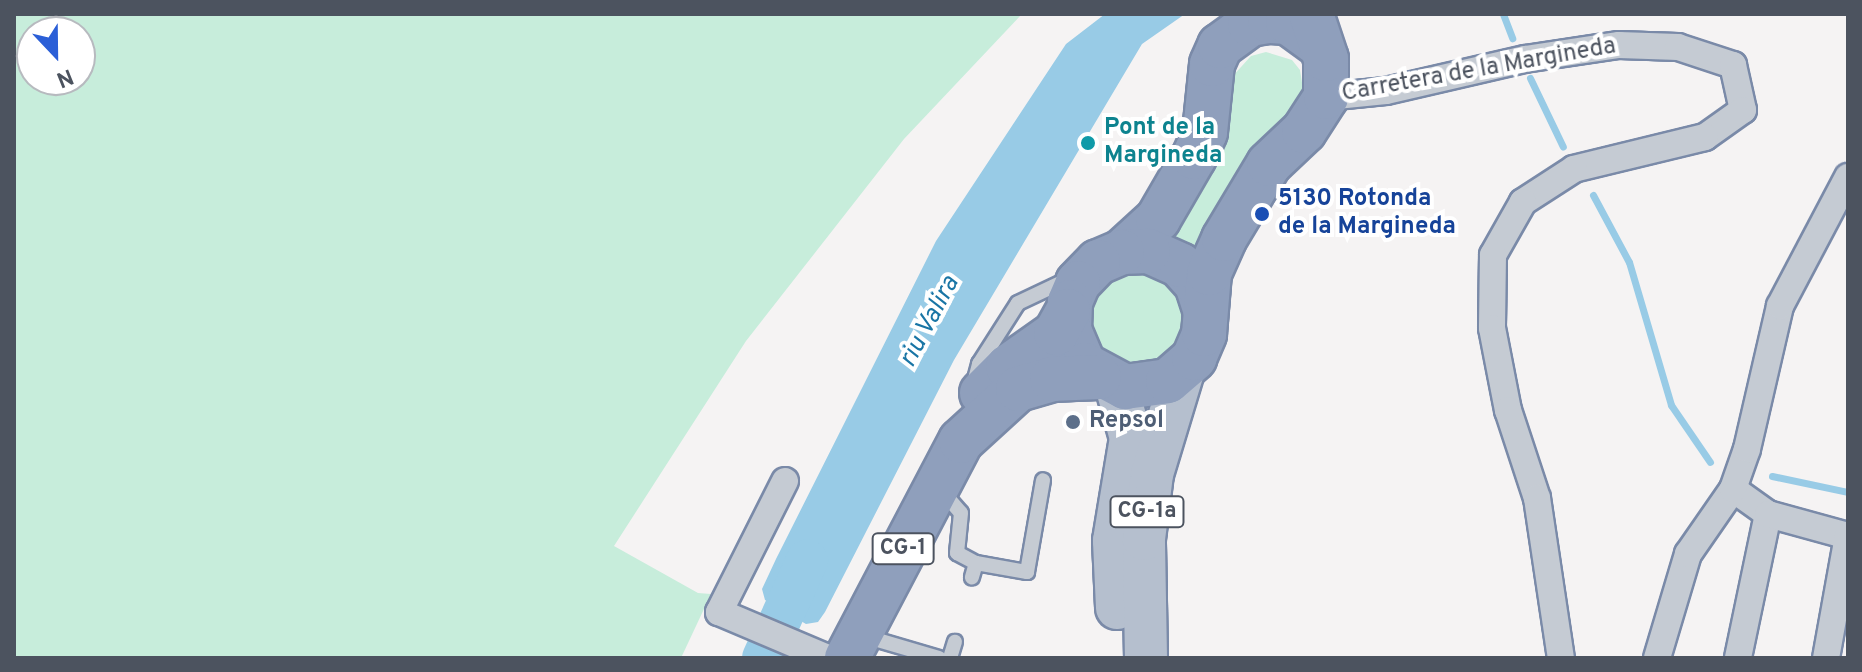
<!DOCTYPE html>
<style>
body{margin:0}
#map{position:relative;width:1862px;height:672px;overflow:hidden;background:#f5f3f3;font-family:Overpass,sans-serif}
div>[style]{position:absolute}
.green>*{inset:0;background:#c7eddb}
.round{border-radius:50%}
.water>*{inset:0;background:#98cbe6}
.stream>*{height:7px;margin:-3.5px;padding:0 3.5px;transform-origin:3.5px;border-radius:3.5px;background:#98cbe6}
.river>*{height:42px;margin:-21px;padding:0 21px;transform-origin:21px;border-radius:21px;background:#98cbe6}
.roads{filter:drop-shadow(2px 0 #7a8aa8) drop-shadow(-2px 0 #7a8aa8) drop-shadow(0 2px #7a8aa8) drop-shadow(0 -2px #7a8aa8)}
.lane>*{height:14px;margin:-7px;padding:0 7px;transform-origin:7px;border-radius:7px;background:#c5cbd3}
.street>*{height:26px;margin:-13px;padding:0 13px;transform-origin:13px;border-radius:13px;background:#c5cbd3}
.primary>*{height:42px;margin:-21px;padding:0 21px;transform-origin:21px;border-radius:21px;background:#b5bfce}
.highway>*{height:44px;margin:-22px;padding:0 22px;transform-origin:22px;border-radius:22px;background:#8f9fbc}
.dots>*{width:22px;height:22px;translate:-50% -50%;box-sizing:border-box;border:4px solid #fff;border-radius:50%}
span{translate:-50% -50%;white-space:nowrap;text-align:center;line-height:1.15;-webkit-text-stroke:8px #fff;paint-order:stroke}
.shield-label span{padding:2px 6px;background:#fff;border:2px solid;border-radius:6px;-webkit-text-stroke-width:0}
.shield-label{font-size:22px;color:#4c535f;font-weight:700}
.street-label{font-size:24px;color:#4c535f}
.culture-label{font-size:24px;color:#0d838f;font-weight:700}
.left{translate:0 -50%;text-align:left}
.transit-label{font-size:24px;color:#164399;font-weight:700}
.service-label{font-size:24px;color:#4e5e75;font-weight:700}
.water-label{font-size:26px;color:#1975a5;font-style:italic}
.frame{position:absolute;inset:0;border:16px solid #4c535f;pointer-events:none}
.north{position:absolute;left:16px;top:16px;width:80px;height:80px;box-sizing:border-box;background:#fff;border:2px solid #b7babf;border-radius:50%;rotate:158deg;font-size:22px;font-weight:700;line-height:32px;text-align:center;color:#4c535f}
.north::after{content:'';display:block;margin:auto;width:28px;height:36px;background:#2b5fd7;clip-path:polygon(50% 0,100% 100%,50% 72%,0 100%)}
</style>
<div id="map">
<div class="green">
<div style="clip-path:polygon(evenodd,14px 14px,1022px 14px,904px 139px,746px 341px,614px 546px,698px 593px,711px 594px,681px 658px,14px 658px,14px 14px,32px 32px,80px 32px,80px 80px,32px 80px,32px 32px)"></div>
<div style="clip-path:polygon(1266px 52px,1292px 60px,1300px 70px,1305px 101px,1244px 165px,1193px 257px,1168px 245px,1219px 153px,1228px 130px,1231px 78px,1251px 56px)"></div>
<div class="round" style="left:1090px;top:271px;width:94px;height:94px"></div>
</div>
<div class="water">
<div style="clip-path:polygon(1105px 14px,1185px 14px,1142px 44px,954px 360px,825px 612px,818px 622px,806px 624px,765px 600px,762px 589px,776px 559px,936px 241px,1066px 44px)"></div>
</div>
<div class="stream">
<div style="left:1503px;top:14px;width:26px;rotate:69deg"></div>
<div style="left:1530px;top:78px;width:76px;rotate:64.4deg"></div>
<div style="left:1593px;top:195px;width:76px;rotate:61.8deg"></div>
<div style="left:1629px;top:262px;width:149px;rotate:73.6deg"></div>
<div style="left:1671px;top:405px;width:69px;rotate:55.6deg"></div>
<div style="left:1772px;top:476px;width:78px;rotate:11.9deg"></div>
</div>
<div class="river">
<div style="left:763px;top:658px;width:107px;rotate:-65.6deg"></div>
</div>
<div class="roads">
<div class="lane">
<div style="left:974px;top:383px;width:20px;rotate:-75deg"></div>
<div style="left:979px;top:364px;width:72px;rotate:-57.4deg"></div>
<div style="left:1018px;top:303px;width:59px;rotate:-25.3deg"></div>
<div style="left:941px;top:490px;width:30px;rotate:49deg"></div>
<div style="left:961px;top:513px;width:40px;rotate:95.7deg"></div>
<div style="left:957px;top:553px;width:21px;rotate:28deg"></div>
<div style="left:976px;top:563px;width:15px;rotate:106deg"></div>
<div style="left:976px;top:563px;width:52px;rotate:10deg"></div>
<div style="left:1027px;top:572px;width:93px;rotate:-80.1deg"></div>
<div style="left:864px;top:636px;width:78px;rotate:16.3deg"></div>
<div style="left:950px;top:658px;width:17px;rotate:-73deg"></div>
</div>
<div class="street">
<div style="left:1326px;top:97px;width:60px;rotate:-5.7deg"></div>
<div style="left:1386px;top:91px;width:143px;rotate:-13deg"></div>
<div style="left:1525px;top:59px;width:95px;rotate:-8.5deg"></div>
<div style="left:1619px;top:45px;width:59px;rotate:1.9deg"></div>
<div style="left:1678px;top:47px;width:58px;rotate:18.1deg"></div>
<div style="left:1733px;top:65px;width:46px;rotate:77.5deg"></div>
<div style="left:1743px;top:110px;width:47px;rotate:144.6deg"></div>
<div style="left:1705px;top:137px;width:135px;rotate:166.3deg"></div>
<div style="left:1574px;top:169px;width:61px;rotate:147.1deg"></div>
<div style="left:1523px;top:202px;width:61px;rotate:119.5deg"></div>
<div style="left:1493px;top:255px;width:73px;rotate:90.8deg"></div>
<div style="left:1492px;top:328px;width:84px;rotate:79deg"></div>
<div style="left:1508px;top:410px;width:93px;rotate:71.8deg"></div>
<div style="left:1537px;top:498px;width:162px;rotate:81.5deg"></div>
<div style="left:785px;top:481px;width:147px;rotate:116.7deg"></div>
<div style="left:719px;top:612px;width:118px;rotate:22.9deg"></div>
<div style="left:1733px;top:489px;width:43px;rotate:35.5deg"></div>
<div style="left:1768px;top:514px;width:147px;rotate:101.8deg"></div>
<div style="left:1768px;top:514px;width:83px;rotate:15.4deg"></div>
<div style="left:1848px;top:536px;width:124px;rotate:100.2deg"></div>
<div style="left:1657px;top:658px;width:109px;rotate:-73.4deg"></div>
<div style="left:1688px;top:554px;width:79px;rotate:-55.3deg"></div>
<div style="left:1733px;top:489px;width:42px;rotate:-70.7deg"></div>
<div style="left:1747px;top:449px;width:147px;rotate:-77deg"></div>
<div style="left:1780px;top:306px;width:146px;rotate:-62.2deg"></div>
</div>
<div class="primary">
<div style="left:1116px;top:385px;width:55px;rotate:74.2deg"></div>
<div style="left:1131px;top:438px;width:104px;rotate:99.4deg"></div>
<div style="left:1114px;top:541px;width:67px;rotate:87.4deg"></div>
<div style="left:1146px;top:658px;width:119px;rotate:-91deg"></div>
<div style="left:1144px;top:539px;width:65px;rotate:-83deg"></div>
<div style="left:1152px;top:474px;width:108px;rotate:-73.2deg"></div>
</div>
<div class="highway">
<div style="left:1122px;top:252px;width:49px;rotate:-42.5deg"></div>
<div style="left:1158px;top:219px;width:72px;rotate:-59.9deg"></div>
<div style="left:1194px;top:157px;width:27px;rotate:-66deg"></div>
<div style="left:1205px;top:132px;width:68px;rotate:-84.1deg"></div>
<div style="left:1212px;top:64px;width:20px;rotate:-66deg"></div>
<div style="left:1220px;top:46px;width:37px;rotate:-36deg"></div>
<div style="left:1250px;top:24px;width:20px;rotate:-9deg"></div>
<div style="left:1270px;top:21px;width:18px;rotate:3deg"></div>
<div style="left:1288px;top:22px;width:34px;rotate:36deg"></div>
<div style="left:1205px;top:309px;width:26px;rotate:-108deg"></div>
<div style="left:1197px;top:284px;width:25px;rotate:-132deg"></div>
<div style="left:1180px;top:265px;width:35px;rotate:-156deg"></div>
<div style="left:1148px;top:251px;width:26px;rotate:178deg"></div>
<div style="left:1122px;top:252px;width:26px;rotate:157deg"></div>
<div style="left:1098px;top:262px;width:29px;rotate:134deg"></div>
<div style="left:1078px;top:283px;width:21px;rotate:113deg"></div>
<div style="left:1070px;top:302px;width:28px;rotate:92deg"></div>
<div style="left:1069px;top:330px;width:38px;rotate:67deg"></div>
<div style="left:1084px;top:365px;width:47px;rotate:28.2deg"></div>
<div style="left:1125px;top:387px;width:43px;rotate:-7.9deg"></div>
<div style="left:1168px;top:381px;width:35px;rotate:-41deg"></div>
<div style="left:1194px;top:358px;width:26px;rotate:-67deg"></div>
<div style="left:1204px;top:334px;width:61px;rotate:-85.3deg"></div>
<div style="left:1209px;top:273px;width:37px;rotate:-66deg"></div>
<div style="left:1224px;top:239px;width:87px;rotate:-59deg"></div>
<div style="left:1269px;top:164px;width:48px;rotate:-43.3deg"></div>
<div style="left:1304px;top:131px;width:40px;rotate:-57.1deg"></div>
<div style="left:1326px;top:97px;width:38px;rotate:-90deg"></div>
<div style="left:1326px;top:59px;width:47px;rotate:-108.4deg"></div>
<div style="left:982px;top:393px;width:37px;rotate:-45deg"></div>
<div style="left:1008px;top:367px;width:59px;rotate:-35.3deg"></div>
<div style="left:1056px;top:333px;width:25px;rotate:-61deg"></div>
<div style="left:847px;top:658px;width:245px;rotate:-62.3deg"></div>
<div style="left:961px;top:441px;width:77px;rotate:-42.4deg"></div>
<div style="left:1018px;top:389px;width:35px;rotate:-16deg"></div>
<div style="left:1052px;top:379px;width:47px;rotate:-2.4deg"></div>
</div>
</div>
<div class="dots">
<div style="left:1088px;top:143px;background:#0f9aa8"></div>
<div style="left:1262px;top:214px;background:#1a4fb4"></div>
<div style="left:1073px;top:422px;background:#5c6f8a"></div>
</div>
<div class="shield-label">
<span style="left:1147px;top:512px">CG-1a</span>
<span style="left:903px;top:549px">CG-1</span>
</div>
<div class="street-label">
<span style="left:1479px;top:71px;rotate:-10deg">Carretera de la Margineda</span>
</div>
<div class="culture-label">
<span class="left" style="left:1104px;top:143px">Pont de la<br>Margineda</span>
</div>
<div class="transit-label">
<span class="left" style="left:1278px;top:214px">5130 Rotonda<br>de la Margineda</span>
</div>
<div class="service-label">
<span class="left" style="left:1089px;top:422px">Repsol</span>
</div>
<div class="water-label">
<span style="left:930px;top:322px;rotate:-62deg">riu Valira</span>
</div>
<div class="frame"></div>
<div class="north">N</div>
</div>
